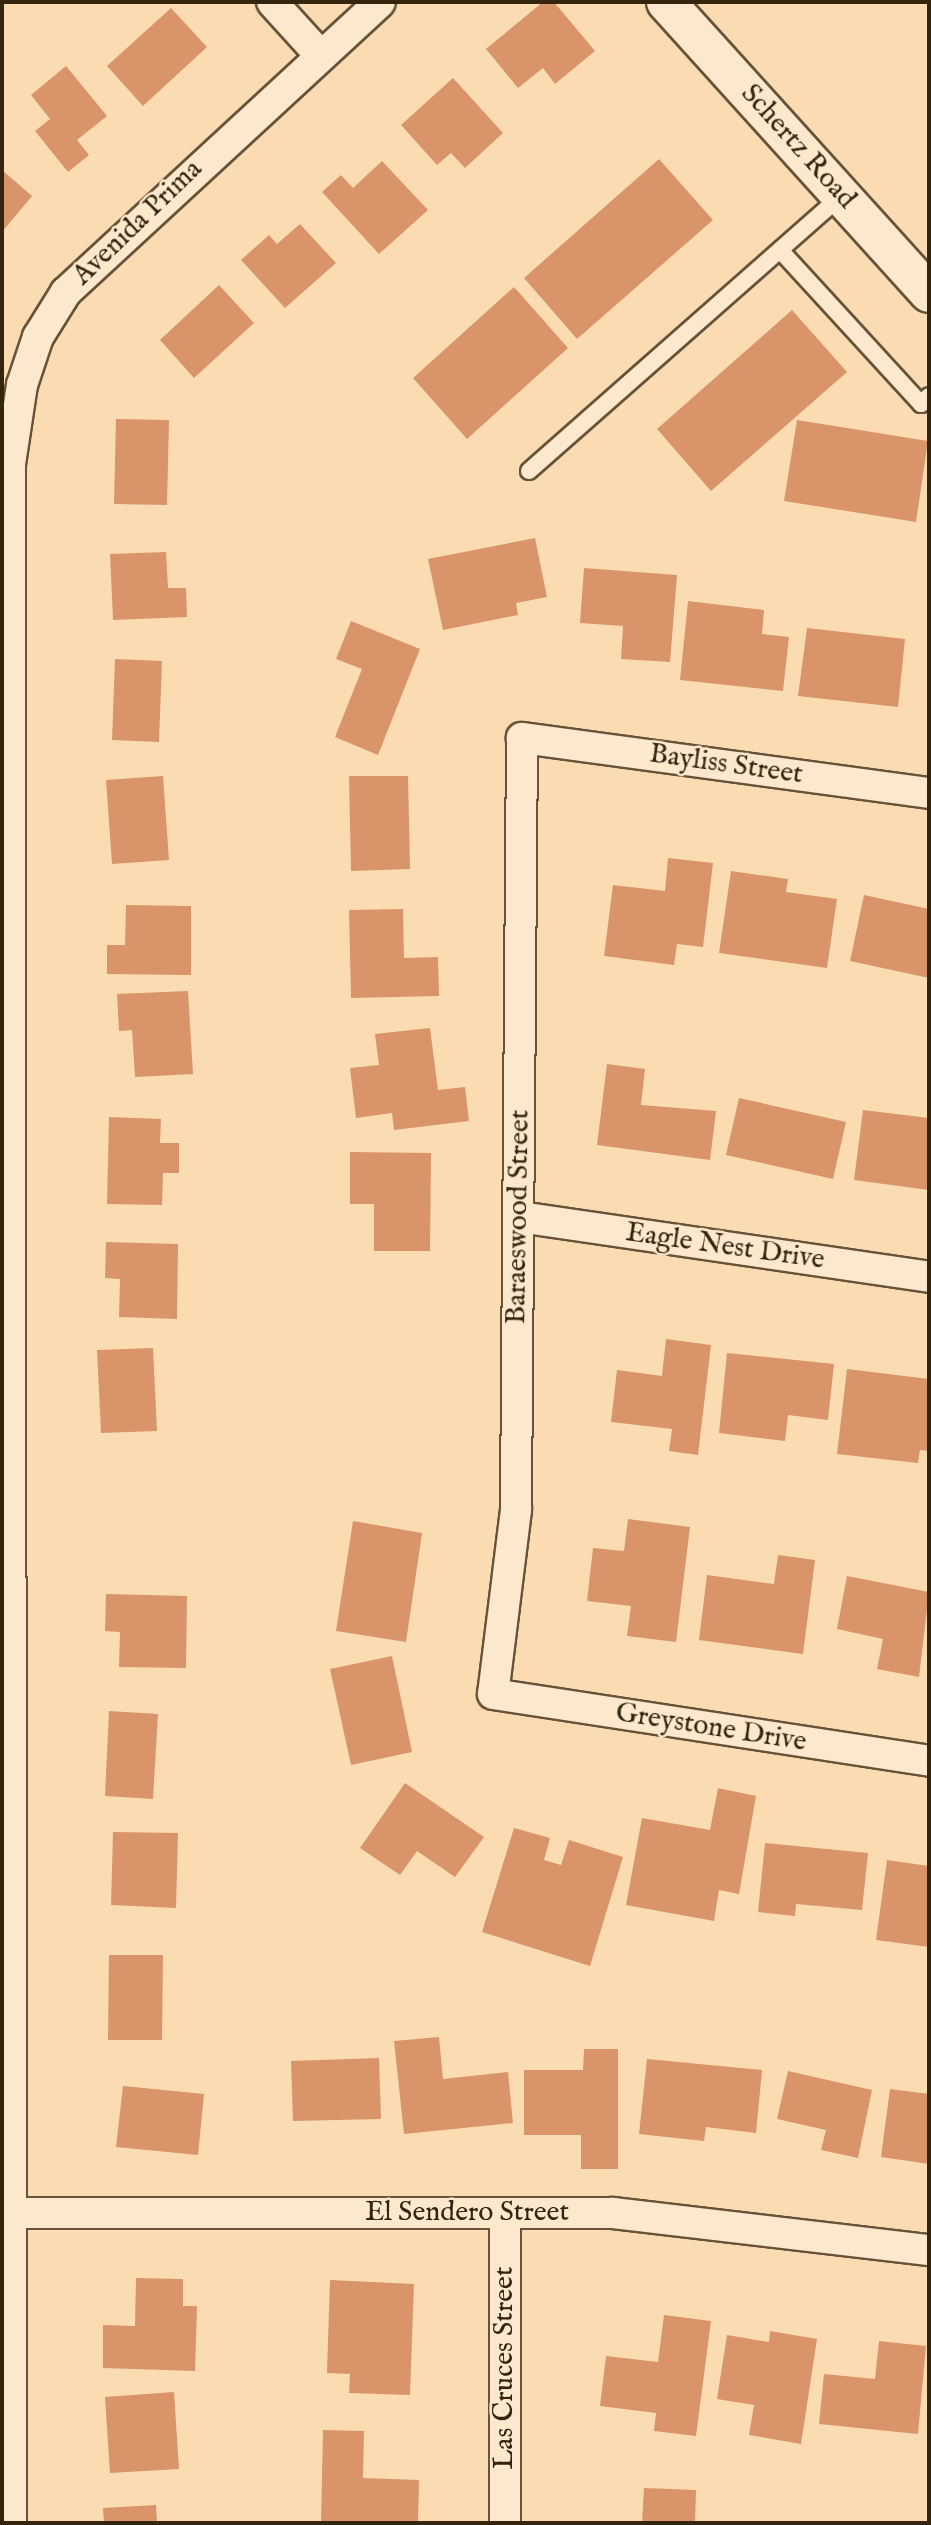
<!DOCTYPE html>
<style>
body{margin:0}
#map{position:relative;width:931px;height:2525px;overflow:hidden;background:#fbdcb2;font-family:"IM FELL English",serif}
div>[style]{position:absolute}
.building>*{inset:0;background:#d9946a}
.roads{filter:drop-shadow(2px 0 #665338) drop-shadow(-2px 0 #665338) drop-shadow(0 2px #665338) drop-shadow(0 -2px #665338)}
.lane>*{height:16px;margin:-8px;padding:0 8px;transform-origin:8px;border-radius:8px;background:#fce8cd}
.street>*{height:30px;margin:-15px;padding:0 15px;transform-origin:15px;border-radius:15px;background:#fce8cd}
.secondary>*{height:38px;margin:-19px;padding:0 19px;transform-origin:19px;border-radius:19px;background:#fce8cd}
span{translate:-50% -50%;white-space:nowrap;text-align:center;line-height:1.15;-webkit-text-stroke:5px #fce8cd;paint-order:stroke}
.street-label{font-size:28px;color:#35250f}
.frame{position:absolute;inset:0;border:4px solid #35250f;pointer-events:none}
</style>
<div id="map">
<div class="building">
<div style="clip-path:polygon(543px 2px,554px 2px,595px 51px,555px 84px,543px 68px,518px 88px,486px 49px)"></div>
<div style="clip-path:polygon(171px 8px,207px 47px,143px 106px,107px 66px)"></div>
<div style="clip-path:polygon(66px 66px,107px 116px,77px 140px,89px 155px,68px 172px,35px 131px,50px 119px,31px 95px)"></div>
<div style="clip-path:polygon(453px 78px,503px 133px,465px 168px,451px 153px,437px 165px,401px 125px)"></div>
<div style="clip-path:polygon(659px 159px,713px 220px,577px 339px,524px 278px)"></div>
<div style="clip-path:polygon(382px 161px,428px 210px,379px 254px,322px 192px,341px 175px,353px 188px)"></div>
<div style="clip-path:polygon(2px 170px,32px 196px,2px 232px)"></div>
<div style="clip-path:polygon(300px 224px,336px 263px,285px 308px,241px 260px,269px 235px,277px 244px)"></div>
<div style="clip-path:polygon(219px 285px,254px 323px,194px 378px,160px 340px)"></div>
<div style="clip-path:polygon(514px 287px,568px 348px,467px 439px,413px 378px)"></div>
<div style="clip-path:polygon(792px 310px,847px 372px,711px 491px,657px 429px)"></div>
<div style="clip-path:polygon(116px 419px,169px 420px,167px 505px,114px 504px)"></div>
<div style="clip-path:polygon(797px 420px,928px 441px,916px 522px,784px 501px)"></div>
<div style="clip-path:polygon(535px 538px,547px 597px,516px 603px,518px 615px,443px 630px,428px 559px)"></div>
<div style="clip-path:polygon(166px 552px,168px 588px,186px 588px,187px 617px,113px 620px,110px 554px)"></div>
<div style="clip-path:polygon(584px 568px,677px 575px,670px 662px,621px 659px,623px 626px,580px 623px)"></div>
<div style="clip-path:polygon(688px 601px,764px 610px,762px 634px,789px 637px,783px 691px,680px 680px)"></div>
<div style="clip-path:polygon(351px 621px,420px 649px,378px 755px,335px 737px,362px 669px,336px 659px)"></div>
<div style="clip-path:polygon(807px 628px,905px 639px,898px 707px,798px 696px)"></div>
<div style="clip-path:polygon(115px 659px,162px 661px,159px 742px,112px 740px)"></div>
<div style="clip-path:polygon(163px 776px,169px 860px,112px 864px,106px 780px)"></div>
<div style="clip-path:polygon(349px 776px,408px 776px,410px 869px,351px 871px)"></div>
<div style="clip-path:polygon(668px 858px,713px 863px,703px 947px,677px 944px,674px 965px,604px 956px,613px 885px,665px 891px)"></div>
<div style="clip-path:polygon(731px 871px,788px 879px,786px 892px,837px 899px,827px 968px,719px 953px)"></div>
<div style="clip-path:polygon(864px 895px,929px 909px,929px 978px,850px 961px)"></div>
<div style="clip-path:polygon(126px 905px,191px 906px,191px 975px,107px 974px,107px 945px,125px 945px)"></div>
<div style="clip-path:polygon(403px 909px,404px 958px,438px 957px,439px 996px,351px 998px,349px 910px)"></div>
<div style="clip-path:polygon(188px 991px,193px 1074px,135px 1077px,132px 1030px,119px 1031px,117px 994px)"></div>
<div style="clip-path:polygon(430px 1028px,438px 1090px,465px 1087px,469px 1121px,394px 1130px,392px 1113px,356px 1118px,350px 1068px,379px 1065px,375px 1034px)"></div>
<div style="clip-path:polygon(607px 1064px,645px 1069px,641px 1105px,716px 1111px,710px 1160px,597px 1145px)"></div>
<div style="clip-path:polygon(739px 1098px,846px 1122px,833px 1179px,726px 1155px)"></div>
<div style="clip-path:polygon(863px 1110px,929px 1118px,929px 1190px,854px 1180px)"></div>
<div style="clip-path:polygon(109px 1117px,161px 1119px,160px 1143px,179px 1143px,179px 1173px,163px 1173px,162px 1205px,107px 1204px)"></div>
<div style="clip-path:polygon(350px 1152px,431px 1153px,430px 1251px,374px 1251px,374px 1204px,350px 1204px)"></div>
<div style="clip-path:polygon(106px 1242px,178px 1244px,177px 1319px,119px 1317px,120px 1279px,105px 1278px)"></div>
<div style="clip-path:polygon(666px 1339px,711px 1345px,698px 1455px,669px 1451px,672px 1429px,611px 1422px,617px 1370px,662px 1376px)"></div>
<div style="clip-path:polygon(153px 1348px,157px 1431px,101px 1433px,97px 1350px)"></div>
<div style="clip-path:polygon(727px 1353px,834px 1364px,828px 1420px,788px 1415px,785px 1441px,719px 1433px)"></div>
<div style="clip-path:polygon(847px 1369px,929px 1379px,929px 1451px,920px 1450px,918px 1463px,837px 1454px)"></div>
<div style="clip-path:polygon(628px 1519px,690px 1527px,676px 1642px,627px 1636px,631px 1606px,587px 1601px,593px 1548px,624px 1551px)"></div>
<div style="clip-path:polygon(353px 1521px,422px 1533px,406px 1642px,336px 1631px)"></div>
<div style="clip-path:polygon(778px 1555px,815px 1560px,803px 1654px,699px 1640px,707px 1575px,774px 1584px)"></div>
<div style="clip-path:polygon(847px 1576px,929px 1592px,919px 1677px,877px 1669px,883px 1639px,837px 1629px)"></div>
<div style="clip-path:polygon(106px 1594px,187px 1596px,186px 1668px,119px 1667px,120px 1632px,105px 1631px)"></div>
<div style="clip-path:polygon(392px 1656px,412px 1752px,351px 1765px,330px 1669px)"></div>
<div style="clip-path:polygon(109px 1711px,158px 1714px,153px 1799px,105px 1796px)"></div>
<div style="clip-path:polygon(405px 1783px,484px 1837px,455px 1877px,417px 1851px,400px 1875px,360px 1848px)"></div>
<div style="clip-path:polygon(718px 1788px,756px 1796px,739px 1894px,719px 1890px,714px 1921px,626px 1905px,642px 1818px,710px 1830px)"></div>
<div style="clip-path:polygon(514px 1828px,550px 1838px,544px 1860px,561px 1865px,569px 1840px,623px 1857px,590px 1966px,482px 1932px)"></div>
<div style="clip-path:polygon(113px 1832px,178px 1833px,176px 1908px,111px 1905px)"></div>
<div style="clip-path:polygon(765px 1843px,868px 1853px,862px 1910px,796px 1904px,795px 1916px,758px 1912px)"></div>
<div style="clip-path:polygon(887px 1860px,929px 1866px,929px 1947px,876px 1940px)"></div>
<div style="clip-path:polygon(109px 1955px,163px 1955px,162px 2040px,108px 2040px)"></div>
<div style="clip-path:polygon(439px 2037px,443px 2079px,508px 2072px,513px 2123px,404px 2134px,394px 2041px)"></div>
<div style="clip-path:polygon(584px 2049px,618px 2049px,618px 2169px,581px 2169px,581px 2135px,524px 2135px,524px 2070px,583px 2070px)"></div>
<div style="clip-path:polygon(379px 2058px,381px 2119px,293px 2121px,291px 2061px)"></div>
<div style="clip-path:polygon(647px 2059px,762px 2070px,756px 2133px,706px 2127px,704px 2141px,639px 2134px)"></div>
<div style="clip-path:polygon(788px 2071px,872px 2090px,858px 2158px,821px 2150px,826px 2130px,777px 2119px)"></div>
<div style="clip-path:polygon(123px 2086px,204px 2094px,198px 2155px,116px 2147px)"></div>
<div style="clip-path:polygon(890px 2089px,929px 2094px,929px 2164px,881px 2157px)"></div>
<div style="clip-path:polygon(136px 2278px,183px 2279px,183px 2306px,197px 2306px,195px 2371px,103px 2368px,103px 2325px,135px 2326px)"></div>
<div style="clip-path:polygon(330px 2280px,414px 2284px,410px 2395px,349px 2393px,350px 2374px,327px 2373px)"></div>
<div style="clip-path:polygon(664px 2315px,711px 2321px,696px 2436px,654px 2431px,656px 2413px,600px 2406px,606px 2356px,658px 2362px)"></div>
<div style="clip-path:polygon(770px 2331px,817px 2339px,801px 2444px,749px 2435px,754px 2405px,717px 2399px,727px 2335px,769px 2342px)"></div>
<div style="clip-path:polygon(879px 2341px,926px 2346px,918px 2434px,819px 2424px,824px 2374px,875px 2379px)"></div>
<div style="clip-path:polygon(174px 2392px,179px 2469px,110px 2473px,105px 2397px)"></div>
<div style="clip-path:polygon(323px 2430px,364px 2431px,363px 2478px,419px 2480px,418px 2523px,321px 2523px)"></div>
<div style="clip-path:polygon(644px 2488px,696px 2490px,695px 2523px,642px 2523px)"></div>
<div style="clip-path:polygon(156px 2505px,157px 2523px,104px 2523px,103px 2508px)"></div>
</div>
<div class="roads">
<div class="lane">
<div style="left:780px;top:250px;width:209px;rotate:47.5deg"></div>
<div style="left:921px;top:404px;width:11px;rotate:-45deg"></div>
<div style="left:529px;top:471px;width:416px;rotate:-41.4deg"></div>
</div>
<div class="street">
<div style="left:272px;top:2px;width:72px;rotate:47.8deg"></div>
<div style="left:929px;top:793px;width:411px;rotate:-172.3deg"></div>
<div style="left:522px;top:738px;width:772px;rotate:90.45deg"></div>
<div style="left:516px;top:1510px;width:185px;rotate:97.1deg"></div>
<div style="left:493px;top:1694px;width:441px;rotate:8.7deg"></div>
<div style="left:520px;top:1217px;width:413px;rotate:8.3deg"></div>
<div style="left:2px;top:2213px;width:611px"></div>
<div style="left:613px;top:2213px;width:318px;rotate:6.7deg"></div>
<div style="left:11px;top:2523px;width:2059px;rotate:-90.03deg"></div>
<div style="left:10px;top:464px;width:80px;rotate:-81.4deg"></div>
<div style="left:22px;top:385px;width:51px;rotate:-71.6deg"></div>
<div style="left:38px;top:337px;width:53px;rotate:-58.1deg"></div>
<div style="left:66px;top:292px;width:427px;rotate:-42.7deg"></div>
<div style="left:505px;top:2523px;width:310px;rotate:-90deg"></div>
</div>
<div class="secondary">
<div style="left:666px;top:2px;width:392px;rotate:47.9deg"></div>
</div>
</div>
<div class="street-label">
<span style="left:798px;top:147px;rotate:48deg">Schertz Road</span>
<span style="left:138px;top:223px;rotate:-44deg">Avenida Prima</span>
<span style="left:726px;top:765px;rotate:8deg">Bayliss Street</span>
<span style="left:519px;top:1217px;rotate:-89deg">Baraeswood Street</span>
<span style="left:725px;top:1247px;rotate:8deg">Eagle Nest Drive</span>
<span style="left:711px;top:1728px;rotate:9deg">Greystone Drive</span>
<span style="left:467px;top:2213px">El Sendero Street</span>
<span style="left:505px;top:2368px;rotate:-90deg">Las Cruces Street</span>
</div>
<div class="frame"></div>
</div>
